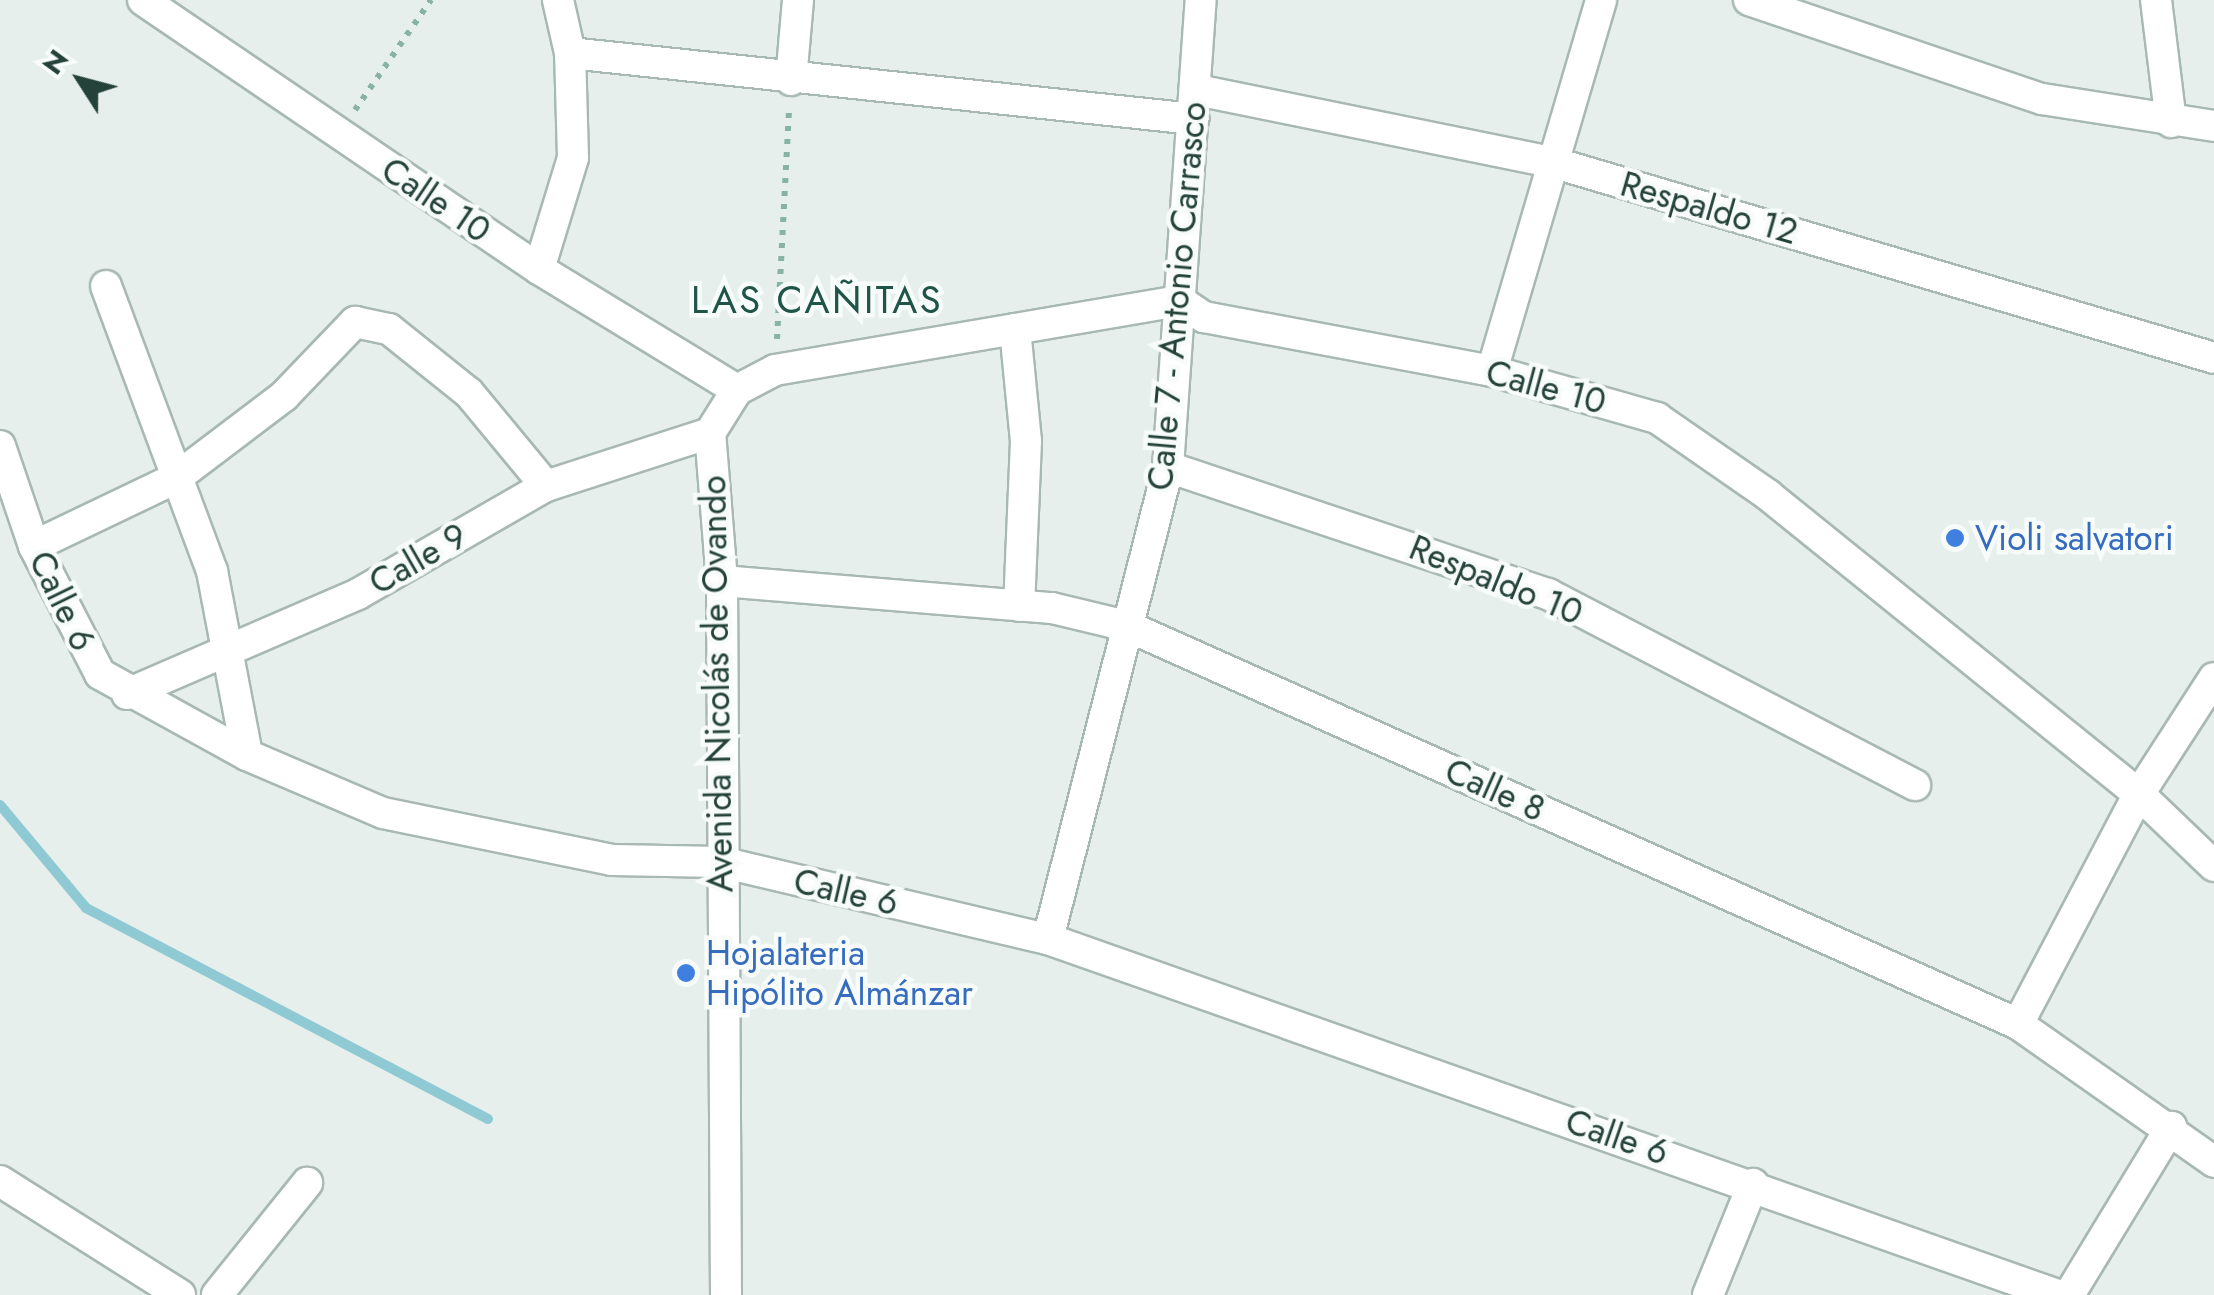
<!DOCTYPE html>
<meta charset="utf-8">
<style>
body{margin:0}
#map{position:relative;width:2214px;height:1295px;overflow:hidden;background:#e6efeb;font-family:Jost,sans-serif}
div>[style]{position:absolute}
.stream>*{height:10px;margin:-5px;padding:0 5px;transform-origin:5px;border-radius:5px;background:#8ec9d4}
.path>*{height:6px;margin-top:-3px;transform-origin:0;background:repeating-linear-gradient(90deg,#86b3a5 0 5px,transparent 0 13px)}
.roads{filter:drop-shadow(2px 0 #a8b8b2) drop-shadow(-2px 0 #a8b8b2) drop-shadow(0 2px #a8b8b2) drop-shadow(0 -2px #a8b8b2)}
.minor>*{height:30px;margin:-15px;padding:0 15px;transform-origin:15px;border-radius:15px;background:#fff}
.dots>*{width:28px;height:28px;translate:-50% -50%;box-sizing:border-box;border:5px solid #f7fbf9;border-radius:50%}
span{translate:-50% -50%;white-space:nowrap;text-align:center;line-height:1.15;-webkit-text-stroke:9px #f7fbf9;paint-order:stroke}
.street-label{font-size:35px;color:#24423a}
.shop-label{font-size:35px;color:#366cbe}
.left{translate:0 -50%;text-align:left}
.neighbourhood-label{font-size:38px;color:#1f5548;letter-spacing:2.5px}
.north{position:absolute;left:30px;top:30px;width:100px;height:100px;-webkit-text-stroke:8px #f7fbf9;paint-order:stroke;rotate:306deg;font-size:28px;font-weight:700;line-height:40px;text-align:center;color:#24423a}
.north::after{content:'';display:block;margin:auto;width:35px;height:45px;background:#24423a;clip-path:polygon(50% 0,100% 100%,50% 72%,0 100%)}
</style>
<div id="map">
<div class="stream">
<div style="left:0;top:805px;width:134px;rotate:50.1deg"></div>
<div style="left:86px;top:908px;width:454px;rotate:27.7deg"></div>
</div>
<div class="path">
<div style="left:355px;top:110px;width:134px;rotate:-55.4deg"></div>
<div style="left:777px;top:339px;width:232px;rotate:-87deg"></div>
</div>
<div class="roads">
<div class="minor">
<div style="left:143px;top:0;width:479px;rotate:34.2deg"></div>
<div style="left:539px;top:269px;width:232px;rotate:31.4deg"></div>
<div style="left:1749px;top:0;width:309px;rotate:18.7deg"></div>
<div style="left:2042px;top:99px;width:174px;rotate:8.9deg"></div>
<div style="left:2156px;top:0;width:123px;rotate:83deg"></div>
<div style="left:570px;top:53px;width:627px;rotate:6.04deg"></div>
<div style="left:791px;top:80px;width:80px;rotate:-85deg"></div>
<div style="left:1197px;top:90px;width:365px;rotate:11.5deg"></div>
<div style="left:1555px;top:163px;width:687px;rotate:16.48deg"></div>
<div style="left:539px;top:269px;width:116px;rotate:-73deg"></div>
<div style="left:573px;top:158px;width:105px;rotate:-91.6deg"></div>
<div style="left:570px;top:53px;width:54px;rotate:-102.8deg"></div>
<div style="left:106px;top:286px;width:304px;rotate:69.6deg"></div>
<div style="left:212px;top:571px;width:187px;rotate:79.2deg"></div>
<div style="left:1015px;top:329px;width:113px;rotate:84.4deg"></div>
<div style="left:1026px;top:441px;width:165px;rotate:92.4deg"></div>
<div style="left:1492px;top:371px;width:387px;rotate:-73.6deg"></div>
<div style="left:0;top:446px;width:106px;rotate:71.2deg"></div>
<div style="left:34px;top:546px;width:144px;rotate:62.7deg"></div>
<div style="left:100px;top:674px;width:168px;rotate:28.9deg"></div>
<div style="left:247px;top:755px;width:148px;rotate:23.1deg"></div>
<div style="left:383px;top:813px;width:234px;rotate:11.6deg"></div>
<div style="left:612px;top:860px;width:109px;rotate:1.1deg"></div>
<div style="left:721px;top:862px;width:336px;rotate:13.3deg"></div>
<div style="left:1048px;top:939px;width:1071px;rotate:19.42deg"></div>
<div style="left:1168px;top:467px;width:401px;rotate:18.5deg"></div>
<div style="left:1548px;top:594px;width:414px;rotate:27.5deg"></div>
<div style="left:34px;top:546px;width:157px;rotate:-25.6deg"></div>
<div style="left:176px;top:478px;width:136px;rotate:-37.2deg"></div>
<div style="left:284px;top:396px;width:103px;rotate:-46.2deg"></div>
<div style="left:355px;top:322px;width:35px;rotate:12deg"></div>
<div style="left:389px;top:329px;width:102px;rotate:38.7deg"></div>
<div style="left:469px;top:393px;width:121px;rotate:50.4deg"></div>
<div style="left:722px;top:581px;width:331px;rotate:4.7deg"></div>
<div style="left:1052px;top:608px;width:77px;rotate:13.5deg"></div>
<div style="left:1127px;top:626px;width:976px;rotate:24.07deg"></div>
<div style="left:2018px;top:1024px;width:240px;rotate:35.1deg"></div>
<div style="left:127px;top:694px;width:252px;rotate:-23.4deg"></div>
<div style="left:358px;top:594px;width:217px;rotate:-29.9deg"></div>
<div style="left:546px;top:486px;width:172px;rotate:-17.9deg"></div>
<div style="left:1048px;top:939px;width:487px;rotate:-75.7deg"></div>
<div style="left:1168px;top:467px;width:468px;rotate:-86deg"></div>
<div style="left:2018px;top:1024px;width:260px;rotate:-62.3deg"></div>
<div style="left:2139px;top:794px;width:138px;rotate:-57.1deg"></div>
<div style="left:0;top:1181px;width:213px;rotate:32.3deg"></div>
<div style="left:217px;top:1295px;width:144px;rotate:-51.2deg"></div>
<div style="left:726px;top:1295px;width:714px;rotate:-90.32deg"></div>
<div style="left:722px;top:581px;width:148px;rotate:-94.6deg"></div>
<div style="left:710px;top:433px;width:51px;rotate:-57.9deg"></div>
<div style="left:737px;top:390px;width:43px;rotate:-27.8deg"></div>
<div style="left:775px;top:370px;width:411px;rotate:-9.7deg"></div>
<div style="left:1180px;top:301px;width:29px;rotate:34deg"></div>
<div style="left:1204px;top:317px;width:293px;rotate:10.6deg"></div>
<div style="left:1492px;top:371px;width:172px;rotate:15.9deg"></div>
<div style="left:1657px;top:418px;width:135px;rotate:34.7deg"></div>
<div style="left:1768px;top:495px;width:476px;rotate:38.9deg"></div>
<div style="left:2139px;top:794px;width:104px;rotate:43.8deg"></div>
<div style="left:1708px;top:1295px;width:120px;rotate:-67.9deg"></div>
<div style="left:2069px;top:1295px;width:197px;rotate:-58.7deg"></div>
</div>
</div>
<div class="dots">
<div style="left:1955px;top:538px;background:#3f7fe0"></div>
<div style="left:686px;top:973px;background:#3f7fe0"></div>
</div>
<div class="street-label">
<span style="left:436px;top:200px;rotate:34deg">Calle 10</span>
<span style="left:1709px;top:208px;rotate:16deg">Respaldo 12</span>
<span style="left:1177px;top:296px;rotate:-85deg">Calle 7 - Antonio Carrasco</span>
<span style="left:1546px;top:387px;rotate:15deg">Calle 10</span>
<span style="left:418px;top:559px;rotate:-30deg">Calle 9</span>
<span style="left:1496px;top:580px;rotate:22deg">Respaldo 10</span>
<span style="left:62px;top:601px;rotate:64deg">Calle 6</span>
<span style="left:717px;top:684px;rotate:-91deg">Avenida Nicolás de Ovando</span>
<span style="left:1495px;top:790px;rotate:24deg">Calle 8</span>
<span style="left:846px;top:892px;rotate:13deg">Calle 6</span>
<span style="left:1617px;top:1137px;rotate:19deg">Calle 6</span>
</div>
<div class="shop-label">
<span class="left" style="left:1975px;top:538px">Violi salvatori</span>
<span class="left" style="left:706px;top:973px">Hojalateria<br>Hipólito Almánzar</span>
</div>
<div class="neighbourhood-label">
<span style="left:817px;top:300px">LAS CAÑITAS</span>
</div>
<div class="north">N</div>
</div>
